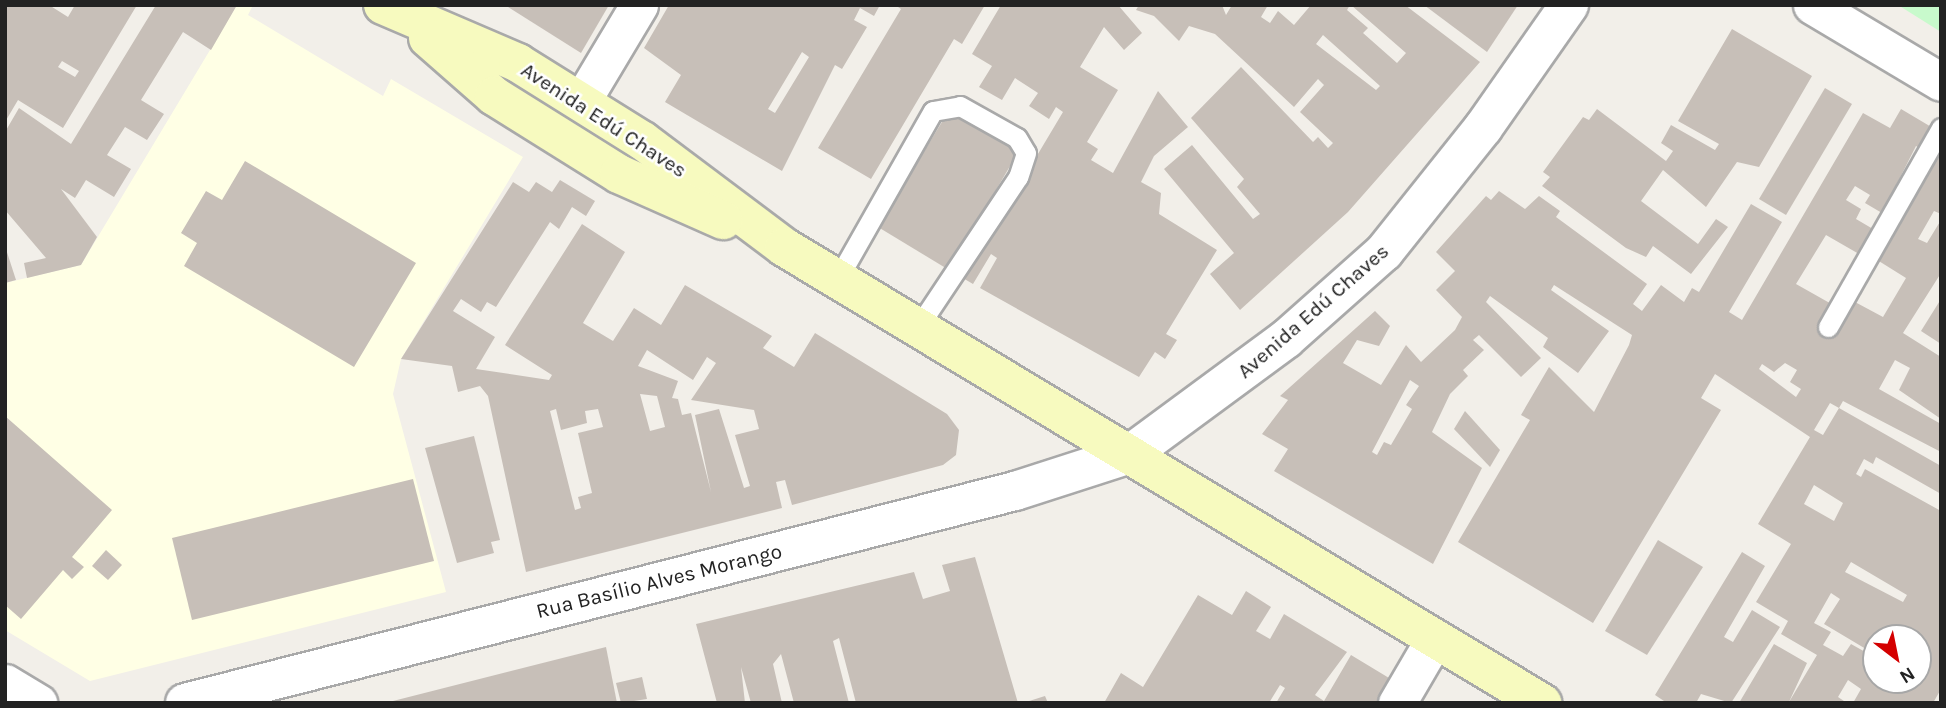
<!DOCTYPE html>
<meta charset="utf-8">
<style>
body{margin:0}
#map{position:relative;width:1946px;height:708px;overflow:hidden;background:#f2efe9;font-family:Karla,sans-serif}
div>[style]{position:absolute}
.education>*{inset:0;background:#ffffe5}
.park>*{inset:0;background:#c8facc}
.building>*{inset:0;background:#c7bfb8}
.roads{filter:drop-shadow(2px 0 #a9a9a9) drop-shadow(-2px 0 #a9a9a9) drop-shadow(0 2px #a9a9a9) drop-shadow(0 -2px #a9a9a9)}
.service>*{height:19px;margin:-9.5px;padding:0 9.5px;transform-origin:9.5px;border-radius:9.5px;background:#fff}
.minor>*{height:37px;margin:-18.5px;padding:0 18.5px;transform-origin:18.5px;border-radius:18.5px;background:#fff}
.tertiary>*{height:38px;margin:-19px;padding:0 19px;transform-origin:19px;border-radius:19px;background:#fff}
.secondary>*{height:38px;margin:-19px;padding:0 19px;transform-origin:19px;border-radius:19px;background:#f7fabf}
span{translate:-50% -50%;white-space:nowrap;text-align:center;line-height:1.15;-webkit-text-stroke:5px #fff;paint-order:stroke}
.street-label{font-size:21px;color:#222}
.frame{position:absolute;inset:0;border:7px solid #222;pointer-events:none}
.north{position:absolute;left:1862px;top:624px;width:70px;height:70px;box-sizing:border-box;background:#fff;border:2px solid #a7a7a7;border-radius:50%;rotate:148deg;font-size:19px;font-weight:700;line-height:28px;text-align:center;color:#222}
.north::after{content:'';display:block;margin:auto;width:24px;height:32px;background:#d40000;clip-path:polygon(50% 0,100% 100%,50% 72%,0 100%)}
</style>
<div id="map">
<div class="education">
<div style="clip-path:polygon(237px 5px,253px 5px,248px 15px,383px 96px,391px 79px,523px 157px,401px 359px,393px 394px,446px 592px,90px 681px,5px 630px,5px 283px,81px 265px)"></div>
</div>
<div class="park">
<div style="clip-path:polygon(1898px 5px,1941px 5px,1941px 32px)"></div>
</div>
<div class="building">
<div style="clip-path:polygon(evenodd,5px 5px,49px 5px,68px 17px,75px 5px,137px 5px,63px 128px,18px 100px,5px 122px,5px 5px,62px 61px,79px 71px,75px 77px,58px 67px,62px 61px)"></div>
<div style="clip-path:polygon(156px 5px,237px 5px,211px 50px,183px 32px,141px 100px,164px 114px,147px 140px,125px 127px,107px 155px,131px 169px,114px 197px,86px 180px,75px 198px,61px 189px,97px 237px,81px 265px,27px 278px,24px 263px,46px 258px,5px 210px,5px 132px,19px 108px,71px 144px)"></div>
<div style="clip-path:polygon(505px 5px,609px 5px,581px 53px)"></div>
<div style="clip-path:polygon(evenodd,669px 5px,880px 5px,874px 16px,860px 8px,854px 20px,867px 27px,842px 69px,835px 65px,782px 171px,665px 102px,681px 75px,644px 48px,669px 5px,802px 52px,809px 57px,775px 113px,768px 109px,802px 52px)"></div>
<div style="clip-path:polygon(895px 5px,985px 5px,962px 44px,954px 39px,871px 179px,818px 148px,901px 9px)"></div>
<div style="clip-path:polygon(1001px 5px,1118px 5px,1142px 33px,1124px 50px,1104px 27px,1080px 67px,1118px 90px,1087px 142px,1098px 149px,1091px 160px,1113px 173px,1158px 91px,1188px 127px,1154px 156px,1141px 182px,1161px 193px,1159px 214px,1217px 250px,1166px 334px,1177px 340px,1165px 359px,1155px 352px,1139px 377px,980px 288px,997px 258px,991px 254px,973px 284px,956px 274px,983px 246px,1063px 112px,1056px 107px,1049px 119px,1029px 106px,1038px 93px,1015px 78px,1002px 100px,979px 87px,992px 66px,972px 54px)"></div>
<div style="clip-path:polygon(evenodd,1139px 5px,1222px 5px,1226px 15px,1232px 5px,1268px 5px,1261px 17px,1270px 23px,1278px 11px,1294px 25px,1311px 5px,1350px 5px,1347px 10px,1368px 28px,1363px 33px,1397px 63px,1406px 53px,1351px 5px,1405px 5px,1480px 62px,1348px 212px,1240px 310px,1210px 274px,1234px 253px,1164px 169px,1192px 145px,1253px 219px,1260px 214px,1237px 187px,1244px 179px,1191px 118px,1241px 67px,1313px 142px,1318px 137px,1328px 148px,1333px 143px,1300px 112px,1324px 85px,1318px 79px,1294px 107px,1215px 34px,1189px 26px,1179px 41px,1154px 16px,1136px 10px,1139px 5px,1323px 35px,1380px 86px,1376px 90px,1316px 44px,1323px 35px)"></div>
<div style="clip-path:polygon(1424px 5px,1518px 5px,1487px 52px)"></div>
<div style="clip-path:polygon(1732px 29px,1812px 76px,1759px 167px,1737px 162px,1706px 207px,1663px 170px,1641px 201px,1698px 244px,1716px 219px,1728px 227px,1691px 274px,1653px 246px,1646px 257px,1626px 248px,1542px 186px,1550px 177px,1543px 172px,1583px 117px,1589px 120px,1597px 109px,1666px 161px,1673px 151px,1661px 143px,1671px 125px,1715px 150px,1719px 144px,1678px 121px)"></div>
<div style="clip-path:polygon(1825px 88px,1852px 104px,1786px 215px,1759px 199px)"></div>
<div style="clip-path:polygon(evenodd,1901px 109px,1933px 128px,1921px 149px,1916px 146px,1882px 213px,1865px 203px,1870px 195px,1855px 186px,1846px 200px,1861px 209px,1856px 219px,1873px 229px,1859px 254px,1826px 235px,1796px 284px,1835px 306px,1821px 330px,1833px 337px,1855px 302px,1883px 317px,1906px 278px,1874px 258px,1941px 148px,1941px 214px,1934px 211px,1918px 239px,1927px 243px,1941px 220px,1941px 273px,1903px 333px,1941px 357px,1941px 419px,1899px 390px,1910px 368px,1895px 360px,1879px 389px,1941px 424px,1941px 452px,1843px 401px,1839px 408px,1941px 466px,1941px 494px,1876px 457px,1873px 464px,1864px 459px,1856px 474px,1861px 477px,1865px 469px,1941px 511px,1941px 689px,1933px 703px,1853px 703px,1861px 689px,1848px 680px,1838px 697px,1847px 703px,1739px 703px,1774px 644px,1807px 663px,1789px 702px,1817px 655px,1781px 634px,1788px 621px,1756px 602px,1791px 544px,1758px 524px,1810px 437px,1715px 374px,1701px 398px,1721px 410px,1593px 623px,1458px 542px,1530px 420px,1521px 415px,1549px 367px,1594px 412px,1629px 345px,1632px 335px,1554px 285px,1551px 290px,1609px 331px,1578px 373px,1543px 347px,1548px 338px,1490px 296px,1486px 302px,1541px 358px,1521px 377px,1479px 335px,1473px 340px,1484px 350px,1463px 370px,1468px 376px,1450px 394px,1432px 432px,1482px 468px,1433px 564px,1274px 471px,1288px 449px,1262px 434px,1288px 400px,1280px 396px,1375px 311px,1390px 326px,1379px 346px,1357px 340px,1343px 363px,1381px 385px,1406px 345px,1421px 362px,1455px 330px,1462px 317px,1436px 290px,1455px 271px,1436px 252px,1486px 196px,1491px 200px,1499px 191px,1525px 209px,1539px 196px,1560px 211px,1556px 217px,1647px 284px,1633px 304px,1642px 311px,1661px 285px,1684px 302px,1692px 288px,1699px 292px,1751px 204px,1782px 222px,1729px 312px,1742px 320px,1863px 113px,1890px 128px,1901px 109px,1785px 363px,1797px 370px,1790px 382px,1801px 389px,1796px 397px,1759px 369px,1762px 364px,1774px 372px,1785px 363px,1901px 109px,1410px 380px,1419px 386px,1406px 405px,1412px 409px,1391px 445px,1384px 442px,1377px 455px,1372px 452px,1410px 380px,1901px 109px,1830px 403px,1839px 408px,1823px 435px,1814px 430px,1830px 403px,1901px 109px,1814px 485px,1843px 503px,1834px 521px,1804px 504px,1814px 485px,1901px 109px,1851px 562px,1907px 595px,1903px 602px,1845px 572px,1851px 562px,1901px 109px,1831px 593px,1840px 599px,1824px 624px,1876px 655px,1876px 638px,1918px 638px,1918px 680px,1876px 680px,1876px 658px,1851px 644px,1843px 656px,1823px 645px,1831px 632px,1814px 623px,1831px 593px)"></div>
<div style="clip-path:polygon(948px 112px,1020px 149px,949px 270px,878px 227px)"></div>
<div style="clip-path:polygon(245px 161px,416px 263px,354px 367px,184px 266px,197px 243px,181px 233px,206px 191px,222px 200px)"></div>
<div style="clip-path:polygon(evenodd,560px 180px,595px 201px,586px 216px,572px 207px,559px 229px,550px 222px,496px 307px,487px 302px,481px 312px,461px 299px,453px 311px,495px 337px,476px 369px,549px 380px,552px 375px,505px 345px,582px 224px,625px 252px,583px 323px,613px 341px,634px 308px,661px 325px,685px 285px,772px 336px,763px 348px,794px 367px,815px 333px,947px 414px,959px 430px,956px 455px,943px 465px,792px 505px,785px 480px,776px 482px,782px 508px,526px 572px,488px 396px,480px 386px,458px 392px,452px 366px,401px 359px,513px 182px,529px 192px,536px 182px,552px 192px,560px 180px,647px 350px,693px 380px,707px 357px,716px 363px,691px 400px,754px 410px,759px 429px,735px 435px,750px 486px,744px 488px,719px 409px,695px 415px,711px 492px,691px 413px,682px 415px,678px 399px,672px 398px,678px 381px,638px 366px,647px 350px,560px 180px,640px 394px,657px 396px,665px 427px,650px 431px,640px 394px,560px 180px,556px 409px,561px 430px,587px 423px,585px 411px,598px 409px,603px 427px,578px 433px,592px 493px,578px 497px,581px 508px,575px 510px,550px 411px,556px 409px)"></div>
<div style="clip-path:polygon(5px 246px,16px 280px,5px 283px)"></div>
<div style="clip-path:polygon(1941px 299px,1941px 344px,1921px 331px)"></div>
<div style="clip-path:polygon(1465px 411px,1500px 450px,1490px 467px,1454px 429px)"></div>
<div style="clip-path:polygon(5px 416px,112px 510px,72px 557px,84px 567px,72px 579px,63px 570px,21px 619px,5px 605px)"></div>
<div style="clip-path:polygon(474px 436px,500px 540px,491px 542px,494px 553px,457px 563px,425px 448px)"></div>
<div style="clip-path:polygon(413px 479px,434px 561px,192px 620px,172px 538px)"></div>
<div style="clip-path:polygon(1658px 540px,1703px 567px,1647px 655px,1605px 631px)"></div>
<div style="clip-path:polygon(106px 550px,122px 565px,108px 580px,92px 566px)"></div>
<div style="clip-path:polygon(1742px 552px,1765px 566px,1724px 637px,1733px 642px,1752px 610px,1780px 627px,1731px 703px,1701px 694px,1696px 703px,1667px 703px,1655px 695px)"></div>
<div style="clip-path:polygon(975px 557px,1018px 703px,856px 703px,839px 638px,833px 641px,849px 703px,794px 703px,781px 654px,773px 664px,782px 703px,751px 703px,741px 667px,745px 703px,717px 703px,696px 624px,914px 572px,923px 599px,950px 591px,942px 565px)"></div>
<div style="clip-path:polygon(1246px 591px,1271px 607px,1256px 631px,1270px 639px,1284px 614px,1347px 652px,1315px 695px,1324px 701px,1351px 655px,1394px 681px,1381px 703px,1276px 703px,1285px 688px,1280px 685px,1269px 703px,1104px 703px,1121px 673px,1143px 687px,1198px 595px,1232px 615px)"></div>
<div style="clip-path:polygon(606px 647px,617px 703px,389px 703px,389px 702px)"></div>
<div style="clip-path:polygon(642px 677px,647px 699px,621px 703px,616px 683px)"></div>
<div style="clip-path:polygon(1045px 696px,1048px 703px,1026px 703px,1026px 702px)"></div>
</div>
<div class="roads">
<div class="service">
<div style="left:838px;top:278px;width:192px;rotate:-60.4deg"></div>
<div style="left:933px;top:111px;width:27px;rotate:-10deg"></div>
<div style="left:960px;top:106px;width:65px;rotate:29.3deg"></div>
<div style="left:1017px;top:138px;width:17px;rotate:59deg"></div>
<div style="left:1026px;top:153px;width:25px;rotate:108deg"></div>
<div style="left:1018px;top:177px;width:180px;rotate:123.7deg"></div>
<div style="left:1828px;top:327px;width:229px;rotate:-60.4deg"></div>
</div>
<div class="minor">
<div style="left:1812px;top:5px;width:150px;rotate:30.8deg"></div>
<div style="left:581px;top:102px;width:113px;rotate:-59.1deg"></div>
<div style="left:5px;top:683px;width:39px;rotate:31deg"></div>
<div style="left:1397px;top:703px;width:75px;rotate:-59.7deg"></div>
</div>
<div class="tertiary">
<div style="left:185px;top:703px;width:857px;rotate:-14.33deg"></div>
<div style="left:1015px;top:491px;width:121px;rotate:-17.8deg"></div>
<div style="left:1130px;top:454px;width:194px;rotate:-36.4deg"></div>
<div style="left:1286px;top:339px;width:131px;rotate:-41.6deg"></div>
<div style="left:1384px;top:252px;width:159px;rotate:-51.4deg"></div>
<div style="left:1483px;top:128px;width:150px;rotate:-55deg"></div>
</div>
<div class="secondary">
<div style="left:383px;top:5px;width:147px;rotate:23.2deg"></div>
<div style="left:518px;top:63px;width:147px;rotate:32deg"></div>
<div style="left:643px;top:141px;width:176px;rotate:36.9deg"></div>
<div style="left:784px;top:247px;width:885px;rotate:31.03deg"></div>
<div style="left:428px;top:38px;width:88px;rotate:41.3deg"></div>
<div style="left:494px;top:96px;width:147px;rotate:32deg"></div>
<div style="left:619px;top:174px;width:114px;rotate:23.9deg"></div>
</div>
</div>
<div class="street-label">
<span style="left:604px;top:120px;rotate:33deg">Avenida Edú Chaves</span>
<span style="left:1313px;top:311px;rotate:-41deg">Avenida Edú Chaves</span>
<span style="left:659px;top:581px;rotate:-14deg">Rua Basílio Alves Morango</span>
</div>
<div class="frame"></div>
<div class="north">N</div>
</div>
